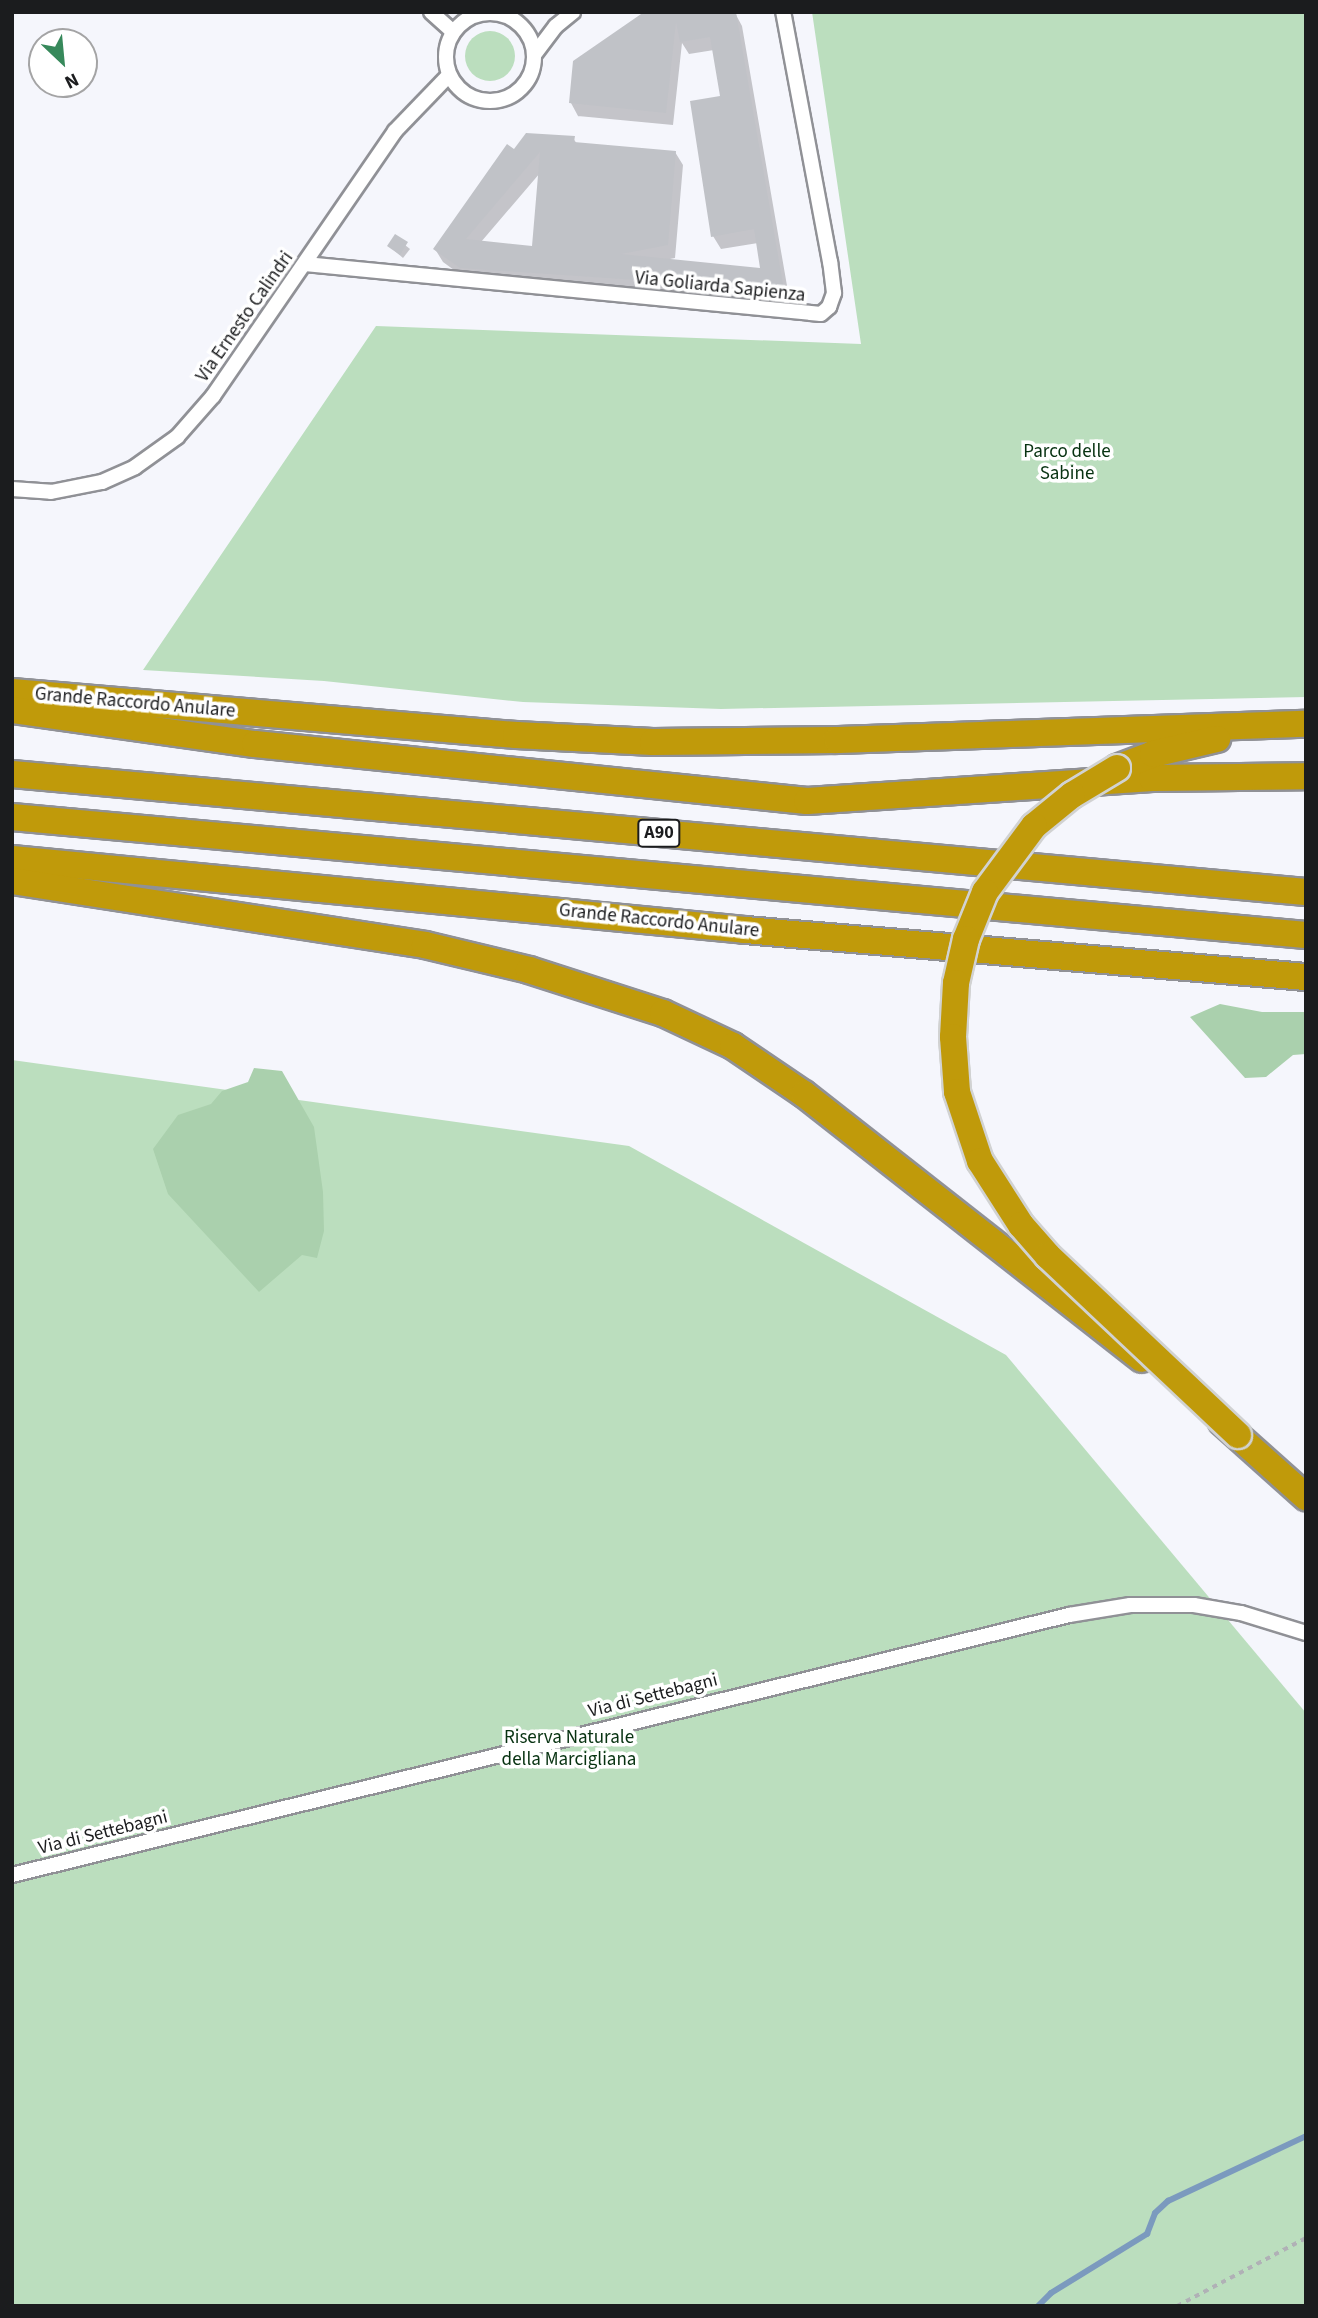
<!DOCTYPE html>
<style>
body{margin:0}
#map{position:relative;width:1318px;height:2318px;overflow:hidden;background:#f5f6fc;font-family:"Source Sans 3",sans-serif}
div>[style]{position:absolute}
.green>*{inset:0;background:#bbdebe}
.round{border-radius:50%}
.forest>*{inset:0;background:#aad0ad}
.shadow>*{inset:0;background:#0003}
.stream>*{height:6px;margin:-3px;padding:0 3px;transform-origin:3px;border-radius:3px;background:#7b9abe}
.building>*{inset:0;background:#c0c2c7}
.path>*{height:3.5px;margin-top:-1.75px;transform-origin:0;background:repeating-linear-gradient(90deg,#b0b1b6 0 5px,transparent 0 10px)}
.roads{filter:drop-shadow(2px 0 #909196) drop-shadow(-2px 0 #909196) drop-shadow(0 2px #909196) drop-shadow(0 -2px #909196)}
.street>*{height:14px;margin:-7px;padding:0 7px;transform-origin:7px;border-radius:7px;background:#fff}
.street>.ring{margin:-7px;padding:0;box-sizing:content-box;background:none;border:14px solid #fff;border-radius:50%}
.highway>*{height:26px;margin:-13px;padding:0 13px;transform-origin:13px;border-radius:13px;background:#c09a0a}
.bridges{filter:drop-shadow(2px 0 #d1d2d2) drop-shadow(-2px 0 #d1d2d2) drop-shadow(0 2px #d1d2d2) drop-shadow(0 -2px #d1d2d2)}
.highway-bridge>*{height:26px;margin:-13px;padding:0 13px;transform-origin:13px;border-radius:13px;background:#c09a0a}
span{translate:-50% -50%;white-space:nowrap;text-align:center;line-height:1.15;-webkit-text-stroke:7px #fff;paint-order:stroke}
.shield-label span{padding:2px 5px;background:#fff;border:2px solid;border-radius:5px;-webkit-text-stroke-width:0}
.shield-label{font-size:18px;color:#1b1c1e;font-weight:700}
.street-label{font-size:19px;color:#1b1c1e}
.park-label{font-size:19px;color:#073211}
.frame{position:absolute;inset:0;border:14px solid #1b1c1e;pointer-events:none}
.north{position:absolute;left:28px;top:28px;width:70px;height:70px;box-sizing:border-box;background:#fff;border:2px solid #a4a4a5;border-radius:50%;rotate:154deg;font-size:19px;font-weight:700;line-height:28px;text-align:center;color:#1b1c1e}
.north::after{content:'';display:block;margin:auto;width:24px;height:32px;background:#37895b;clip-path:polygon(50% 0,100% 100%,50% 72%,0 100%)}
</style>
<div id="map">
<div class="green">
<div style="clip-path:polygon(812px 12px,1306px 12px,1306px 697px,721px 709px,523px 702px,324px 681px,143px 670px,376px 326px,861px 344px)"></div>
<div class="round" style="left:465px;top:31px;width:50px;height:50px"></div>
<div style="clip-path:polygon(12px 1060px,629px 1146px,1006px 1355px,1306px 1713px,1306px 2306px,12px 2306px)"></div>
</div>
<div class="forest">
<div style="clip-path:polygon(1220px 1004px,1262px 1012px,1306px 1012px,1306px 1054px,1293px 1055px,1266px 1077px,1245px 1078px,1190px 1017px)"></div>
<div style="clip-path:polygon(254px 1068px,282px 1071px,314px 1127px,323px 1192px,324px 1231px,317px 1258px,302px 1255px,259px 1292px,168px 1194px,153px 1149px,178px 1115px,211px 1104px,222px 1091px,248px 1082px)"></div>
</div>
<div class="shadow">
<div style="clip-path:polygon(evenodd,648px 12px,735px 13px,742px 26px,790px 303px,469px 281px,443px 262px,435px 249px,515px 151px,573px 138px,577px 144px,675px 152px,683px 165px,675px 258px,665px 260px,762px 270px,758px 243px,721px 249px,713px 236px,722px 97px,714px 50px,689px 54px,682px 43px,673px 125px,578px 116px,571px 103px,648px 12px,540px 173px,534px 248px,481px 242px,540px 173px)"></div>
<div style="clip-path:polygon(395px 237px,410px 249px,403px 258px,389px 246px)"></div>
</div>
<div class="stream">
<div style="left:1038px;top:2306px;width:18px;rotate:-45deg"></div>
<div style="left:1051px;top:2293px;width:113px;rotate:-31.6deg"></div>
<div style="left:1147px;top:2234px;width:22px;rotate:-69deg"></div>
<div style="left:1155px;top:2213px;width:18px;rotate:-43deg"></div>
<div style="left:1168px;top:2201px;width:153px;rotate:-25.2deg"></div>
</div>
<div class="building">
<div style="clip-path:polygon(evenodd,644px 12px,736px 12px,784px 290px,460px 268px,433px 249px,507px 144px,514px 149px,526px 133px,575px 136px,574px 142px,676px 151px,668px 245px,621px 254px,760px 268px,754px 229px,711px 237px,690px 101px,720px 96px,710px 37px,680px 42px,676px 22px,666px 113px,569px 103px,573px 61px,644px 12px,540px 152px,532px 246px,466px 239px,540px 152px)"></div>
<div style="clip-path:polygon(395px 234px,408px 242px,400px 255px,387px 246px)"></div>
</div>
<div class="path">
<div style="left:1177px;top:2306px;width:146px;rotate:-27.8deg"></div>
</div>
<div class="roads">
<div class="street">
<div style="left:431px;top:12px;width:30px;rotate:42deg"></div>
<div class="ring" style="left:446px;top:13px;width:74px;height:74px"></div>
<div style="left:534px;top:55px;width:36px;rotate:-53deg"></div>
<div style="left:556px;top:26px;width:22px;rotate:-39deg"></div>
<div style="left:305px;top:264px;width:518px;rotate:5.53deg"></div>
<div style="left:821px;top:314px;width:11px;rotate:-41deg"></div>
<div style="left:829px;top:307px;width:15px;rotate:-70deg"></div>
<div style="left:834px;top:293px;width:31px;rotate:-97deg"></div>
<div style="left:830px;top:262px;width:254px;rotate:-100.6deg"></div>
<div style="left:12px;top:489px;width:39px;rotate:4deg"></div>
<div style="left:51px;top:492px;width:52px;rotate:-11.1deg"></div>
<div style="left:102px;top:482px;width:36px;rotate:-24deg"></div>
<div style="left:135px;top:467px;width:52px;rotate:-35.5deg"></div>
<div style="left:177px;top:437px;width:55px;rotate:-48.7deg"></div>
<div style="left:213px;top:396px;width:321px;rotate:-55.5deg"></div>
<div style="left:395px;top:131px;width:78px;rotate:-46deg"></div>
<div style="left:12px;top:1875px;width:1089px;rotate:-13.82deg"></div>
<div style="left:1069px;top:1615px;width:62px;rotate:-9.3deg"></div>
<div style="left:1130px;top:1605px;width:64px"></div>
<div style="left:1194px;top:1605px;width:48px;rotate:9.7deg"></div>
<div style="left:1241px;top:1613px;width:68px;rotate:17.1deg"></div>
</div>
<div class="highway">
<div style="left:12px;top:692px;width:506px;rotate:4.88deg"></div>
<div style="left:516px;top:735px;width:137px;rotate:2.9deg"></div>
<div style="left:653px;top:742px;width:184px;rotate:-0.6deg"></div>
<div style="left:837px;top:740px;width:469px;rotate:-2deg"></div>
<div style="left:12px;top:710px;width:245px;rotate:8deg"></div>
<div style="left:255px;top:744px;width:555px;rotate:5.9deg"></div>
<div style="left:807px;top:801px;width:346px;rotate:-3.8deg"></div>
<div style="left:1152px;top:778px;width:154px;rotate:-0.7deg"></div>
<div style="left:1117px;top:768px;width:39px;rotate:-21deg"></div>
<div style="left:1153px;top:754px;width:66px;rotate:-13.2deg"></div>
<div style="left:12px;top:774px;width:1299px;rotate:5.21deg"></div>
<div style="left:12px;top:817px;width:1299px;rotate:5.21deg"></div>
<div style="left:12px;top:859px;width:736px;rotate:5.53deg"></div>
<div style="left:745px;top:930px;width:563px;rotate:4.79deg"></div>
<div style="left:12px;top:881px;width:418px;rotate:8.8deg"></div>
<div style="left:425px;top:945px;width:107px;rotate:13.5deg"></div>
<div style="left:529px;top:970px;width:141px;rotate:17.8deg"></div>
<div style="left:663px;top:1013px;width:77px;rotate:25.2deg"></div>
<div style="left:733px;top:1046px;width:86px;rotate:34.1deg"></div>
<div style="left:804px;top:1094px;width:429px;rotate:38.1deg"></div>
<div style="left:1222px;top:1422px;width:113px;rotate:41.8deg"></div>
</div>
</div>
<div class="bridges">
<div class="highway-bridge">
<div style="left:1117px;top:768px;width:52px;rotate:149deg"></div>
<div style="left:1072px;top:795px;width:49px;rotate:140.8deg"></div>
<div style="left:1034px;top:826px;width:82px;rotate:126.6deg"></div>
<div style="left:985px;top:892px;width:51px;rotate:112deg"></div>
<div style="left:966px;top:939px;width:45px;rotate:102.8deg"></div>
<div style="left:956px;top:983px;width:54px;rotate:93.2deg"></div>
<div style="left:953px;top:1037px;width:55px;rotate:85.8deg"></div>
<div style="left:957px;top:1092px;width:73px;rotate:71.6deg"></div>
<div style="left:980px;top:1161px;width:76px;rotate:57.4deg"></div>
<div style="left:1021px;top:1225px;width:41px;rotate:48.9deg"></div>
<div style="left:1048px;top:1256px;width:261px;rotate:43.3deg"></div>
</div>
</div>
<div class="shield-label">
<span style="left:659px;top:833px">A90</span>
</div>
<div class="street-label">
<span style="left:720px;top:287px;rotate:6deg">Via Goliarda Sapienza</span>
<span style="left:245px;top:317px;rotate:-55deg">Via Ernesto Calindri</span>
<span style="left:135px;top:703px;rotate:5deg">Grande Raccordo Anulare</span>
<span style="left:659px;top:921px;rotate:6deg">Grande Raccordo Anulare</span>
<span style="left:653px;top:1696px;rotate:-14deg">Via di Settebagni</span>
<span style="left:103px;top:1833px;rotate:-14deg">Via di Settebagni</span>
</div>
<div class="park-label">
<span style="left:1067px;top:463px">Parco delle<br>Sabine</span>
<span style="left:569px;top:1749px">Riserva Naturale<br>della Marcigliana</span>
</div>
<div class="frame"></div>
<div class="north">N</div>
</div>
